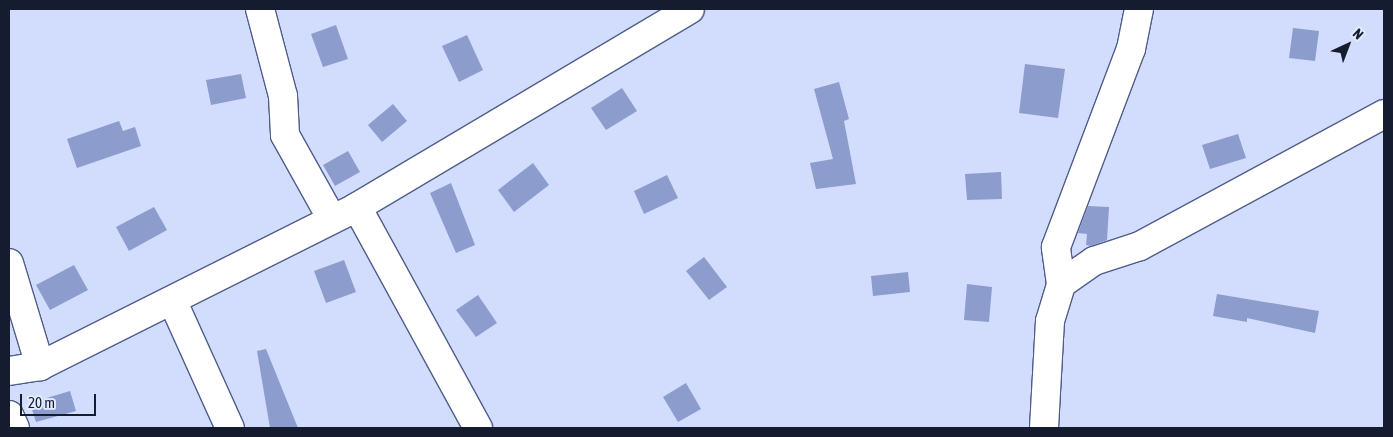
<!DOCTYPE html>
<style>
body{margin:0}
#map{position:relative;width:1393px;height:437px;overflow:hidden;background:#d2dcfc;font-family:"Asap Condensed",sans-serif}
div>[style]{position:absolute}
.building>*{inset:0;background:#8c9ccd}
.roads{filter:drop-shadow(1px 0 #4f5d8a) drop-shadow(-1px 0 #4f5d8a) drop-shadow(0 1px #4f5d8a) drop-shadow(0 -1px #4f5d8a)}
.minor>*{height:28px;margin:-14px;padding:0 14px;transform-origin:14px;border-radius:14px;background:#fff}
span{translate:-50% -50%;white-space:nowrap;text-align:center;line-height:1.15;-webkit-text-stroke:4px #e2eaff;paint-order:stroke}
.frame{position:absolute;inset:0;border:10px solid #161c2f;pointer-events:none}
.north{position:absolute;left:1323px;top:20px;width:50px;height:50px;-webkit-text-stroke:4px #e2eaff;paint-order:stroke;rotate:43deg;font-size:14px;font-weight:700;line-height:20px;text-align:center;color:#161c2f}
.north::after{content:'';display:block;margin:auto;width:18px;height:22px;background:#161c2f;clip-path:polygon(50% 0,100% 100%,50% 72%,0 100%)}
.scale{position:absolute;left:20px;top:394px;width:76px;height:22px;box-sizing:border-box;border:2px solid #161c2f;border-top:0;padding-left:6px;font-size:15px;line-height:18px;white-space:nowrap;color:#161c2f;-webkit-text-stroke:4px #e2eaff;paint-order:stroke}
</style>
<div id="map">
<div class="building">
<div style="clip-path:polygon(336px 25px,348px 59px,323px 67px,311px 34px)"></div>
<div style="clip-path:polygon(1293px 28px,1319px 31px,1315px 61px,1289px 58px)"></div>
<div style="clip-path:polygon(467px 35px,483px 70px,459px 82px,442px 46px)"></div>
<div style="clip-path:polygon(1025px 64px,1065px 69px,1058px 118px,1019px 113px)"></div>
<div style="clip-path:polygon(241px 74px,246px 98px,211px 105px,206px 80px)"></div>
<div style="clip-path:polygon(839px 82px,849px 119px,844px 121px,856px 184px,816px 189px,810px 163px,833px 159px,814px 89px)"></div>
<div style="clip-path:polygon(622px 88px,637px 111px,606px 130px,591px 108px)"></div>
<div style="clip-path:polygon(393px 104px,407px 121px,382px 142px,368px 125px)"></div>
<div style="clip-path:polygon(119px 121px,123px 131px,135px 127px,141px 146px,77px 168px,67px 139px)"></div>
<div style="clip-path:polygon(1238px 134px,1246px 158px,1210px 169px,1202px 145px)"></div>
<div style="clip-path:polygon(348px 151px,360px 172px,335px 186px,323px 165px)"></div>
<div style="clip-path:polygon(533px 163px,549px 185px,514px 212px,498px 190px)"></div>
<div style="clip-path:polygon(1001px 172px,1002px 199px,967px 200px,965px 174px)"></div>
<div style="clip-path:polygon(667px 175px,678px 198px,644px 214px,634px 191px)"></div>
<div style="clip-path:polygon(451px 183px,475px 245px,456px 253px,430px 193px)"></div>
<div style="clip-path:polygon(1088px 206px,1109px 207px,1107px 240px,1091px 246px,1086px 245px,1087px 234px,1078px 233px)"></div>
<div style="clip-path:polygon(154px 207px,167px 230px,129px 251px,116px 227px)"></div>
<div style="clip-path:polygon(704px 257px,727px 287px,709px 300px,686px 271px)"></div>
<div style="clip-path:polygon(344px 260px,356px 292px,326px 303px,314px 271px)"></div>
<div style="clip-path:polygon(74px 265px,88px 290px,50px 310px,36px 285px)"></div>
<div style="clip-path:polygon(908px 272px,910px 292px,873px 296px,871px 276px)"></div>
<div style="clip-path:polygon(967px 284px,992px 287px,989px 322px,964px 320px)"></div>
<div style="clip-path:polygon(1217px 294px,1319px 311px,1315px 333px,1247px 318px,1247px 322px,1213px 316px)"></div>
<div style="clip-path:polygon(478px 295px,497px 323px,476px 337px,456px 310px)"></div>
<div style="clip-path:polygon(266px 349px,298px 428px,270px 428px,257px 351px)"></div>
<div style="clip-path:polygon(686px 383px,701px 409px,678px 422px,663px 397px)"></div>
<div style="clip-path:polygon(70px 391px,76px 411px,36px 422px,30px 403px)"></div>
</div>
<div class="roads">
<div class="minor">
<div style="left:260px;top:9px;width:90px;rotate:75.2deg"></div>
<div style="left:283px;top:96px;width:39px;rotate:87deg"></div>
<div style="left:285px;top:135px;width:96px;rotate:60.8deg"></div>
<div style="left:357px;top:207px;width:252px;rotate:61.3deg"></div>
<div style="left:9px;top:263px;width:108px;rotate:73.2deg"></div>
<div style="left:1061px;top:284px;width:37px;rotate:-98deg"></div>
<div style="left:1056px;top:247px;width:212px;rotate:-69.3deg"></div>
<div style="left:1131px;top:49px;width:41px;rotate:-78.7deg"></div>
<div style="left:173px;top:302px;width:138px;rotate:65.7deg"></div>
<div style="left:9px;top:371px;width:31px;rotate:-9deg"></div>
<div style="left:40px;top:366px;width:355px;rotate:-26.6deg"></div>
<div style="left:357px;top:207px;width:387px;rotate:-30.7deg"></div>
<div style="left:9px;top:415px;width:14px;rotate:65deg"></div>
<div style="left:1044px;top:428px;width:107px;rotate:-86.8deg"></div>
<div style="left:1050px;top:321px;width:39px;rotate:-73deg"></div>
<div style="left:1061px;top:284px;width:40px;rotate:-34.9deg"></div>
<div style="left:1094px;top:261px;width:48px;rotate:-18.1deg"></div>
<div style="left:1140px;top:246px;width:277px;rotate:-28.4deg"></div>
</div>
</div>
<div class="frame"></div>
<div class="north">N</div>
<div class="scale">20 m</div>
</div>
